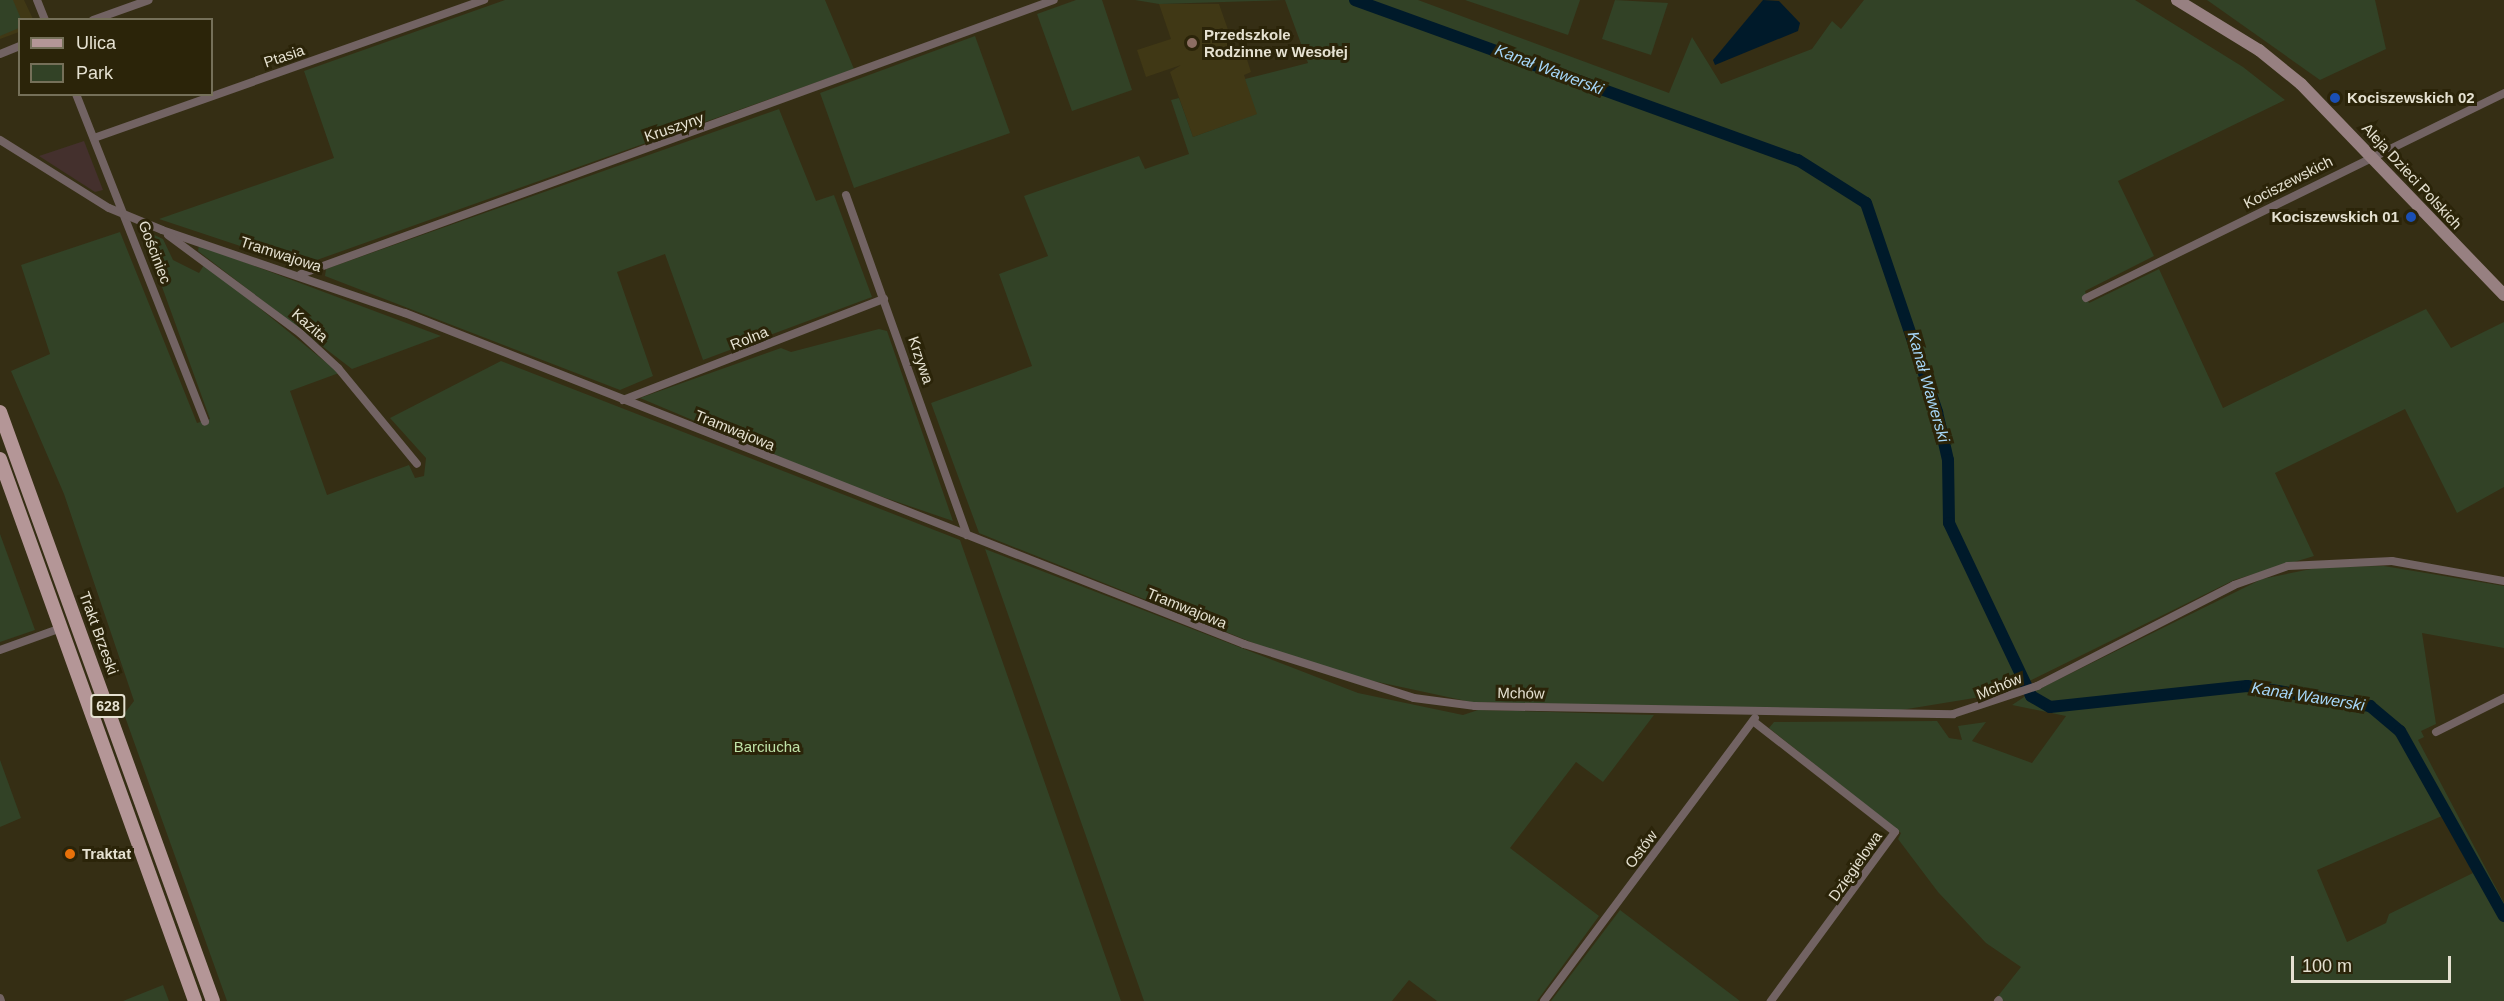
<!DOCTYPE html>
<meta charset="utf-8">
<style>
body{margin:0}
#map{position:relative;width:2504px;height:1001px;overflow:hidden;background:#352e14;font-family:Helvetica,sans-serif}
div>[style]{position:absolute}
.commercial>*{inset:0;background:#44302d}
.built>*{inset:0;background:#403815}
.green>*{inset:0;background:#324226}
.water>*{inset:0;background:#001a2a}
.canal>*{height:12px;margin:-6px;padding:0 6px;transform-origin:6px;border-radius:6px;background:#001a2a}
.street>*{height:8px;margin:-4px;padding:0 4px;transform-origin:4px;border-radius:4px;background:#726363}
.secondary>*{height:12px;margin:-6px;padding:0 6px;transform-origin:6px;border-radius:6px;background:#978081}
.primary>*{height:14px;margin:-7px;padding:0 7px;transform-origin:7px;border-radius:7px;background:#b49697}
.dots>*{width:16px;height:16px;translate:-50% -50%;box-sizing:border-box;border:3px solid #2b2409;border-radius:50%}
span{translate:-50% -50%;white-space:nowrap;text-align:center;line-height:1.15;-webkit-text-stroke:6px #2b2409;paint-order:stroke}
.shield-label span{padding:2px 4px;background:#2b2409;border:2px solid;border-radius:4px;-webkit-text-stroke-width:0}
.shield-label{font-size:14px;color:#e5e1d1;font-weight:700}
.poi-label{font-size:15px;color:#e5e1d1;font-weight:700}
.left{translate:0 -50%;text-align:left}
.right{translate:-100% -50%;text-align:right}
.street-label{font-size:15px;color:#e5e1d1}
.park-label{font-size:15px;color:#bfe2a7}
.water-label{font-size:16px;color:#a6d7f9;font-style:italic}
.legend{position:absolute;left:18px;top:18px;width:195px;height:78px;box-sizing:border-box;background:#2b2409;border:2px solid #757059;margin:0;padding:8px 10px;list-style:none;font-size:18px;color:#e5e1d1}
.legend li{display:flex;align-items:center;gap:12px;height:30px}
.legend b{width:30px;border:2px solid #757059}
.scale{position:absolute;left:2291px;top:956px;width:160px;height:27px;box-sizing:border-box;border:3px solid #e5e1d1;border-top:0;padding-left:8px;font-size:18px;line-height:21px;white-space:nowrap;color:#e5e1d1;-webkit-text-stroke:4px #2b2409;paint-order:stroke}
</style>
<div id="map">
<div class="commercial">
<div style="clip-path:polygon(84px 141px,103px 190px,95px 192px,39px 156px)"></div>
</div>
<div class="built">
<div style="clip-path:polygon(0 0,24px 0,33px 19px,20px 20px,19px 32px,0 39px)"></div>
<div style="clip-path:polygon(1159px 4px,1219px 4px,1233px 44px,1244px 50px,1251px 72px,1244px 75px,1258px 114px,1193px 137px,1170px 72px,1181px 65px,1146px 77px,1137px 50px,1171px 39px)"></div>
</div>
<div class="green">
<div style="clip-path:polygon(0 0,13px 0,21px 19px,19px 28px,0 36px)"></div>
<div style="clip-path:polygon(505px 0,825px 0,854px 69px,300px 266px,159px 219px,334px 158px,304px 71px)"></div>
<div style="clip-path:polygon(1076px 0,1102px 0,1132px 90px,1072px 111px,1037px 14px)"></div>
<div style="clip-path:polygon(1135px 0,1418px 0,1669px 93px,1692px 37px,1721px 84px,1812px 49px,1832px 21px,1841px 29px,1864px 0,2135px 0,2243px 67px,2285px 100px,2118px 181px,2154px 256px,2085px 291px,2089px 303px,2159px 269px,2223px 408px,2426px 309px,2451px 348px,2504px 322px,2504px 487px,2457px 513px,2405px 409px,2275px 473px,2314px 556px,2234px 580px,2005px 693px,1895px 711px,1471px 702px,1350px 676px,1271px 650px,979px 533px,931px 403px,1032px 366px,999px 274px,1048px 256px,1024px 196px,1139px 156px,1145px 169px,1189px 154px,1171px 100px,1179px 98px,1193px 137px,1257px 114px,1245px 79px,1308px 63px,1285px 0,1159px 4px)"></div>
<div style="clip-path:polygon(1465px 0,1580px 0,1568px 35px)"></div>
<div style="clip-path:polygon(1615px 0,1668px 3px,1651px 55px,1602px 39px)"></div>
<div style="clip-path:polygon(2207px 0,2375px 0,2386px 49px,2320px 80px)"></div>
<div style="clip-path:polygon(975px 36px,1010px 133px,854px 188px,820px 93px)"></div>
<div style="clip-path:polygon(779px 109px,816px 201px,834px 195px,872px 297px,703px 360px,665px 254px,617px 272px,653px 376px,620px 390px,325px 276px,326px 269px)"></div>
<div style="clip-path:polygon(141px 229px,163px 239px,173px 260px,199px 273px,204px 265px,235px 288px,339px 373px,290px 391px,327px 495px,409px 465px,415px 478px,424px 476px,426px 458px,390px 418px,501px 361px,960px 540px,1121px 1001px,227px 1001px,124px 714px,134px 701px,64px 494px,11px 371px,50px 354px,21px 265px,120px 232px,197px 423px,210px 419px)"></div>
<div style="clip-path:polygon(199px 245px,441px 336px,352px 369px,198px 251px)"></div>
<div style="clip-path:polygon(879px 329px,887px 331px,953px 521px,845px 484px,640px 398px,781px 348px,791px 352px)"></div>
<div style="clip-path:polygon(0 534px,35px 630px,0 642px)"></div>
<div style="clip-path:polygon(985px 549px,1358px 693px,1463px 715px,1478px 710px,1654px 715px,1603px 782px,1576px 762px,1510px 848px,1599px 916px,1537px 1001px,1437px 1001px,1409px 980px,1392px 1001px,1144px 1001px)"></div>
<div style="clip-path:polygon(evenodd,2384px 566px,2504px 586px,2504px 648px,2422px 633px,2436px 724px,2421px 731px,2424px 737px,2418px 740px,2504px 903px,2504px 1001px,2003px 1001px,1998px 996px,2021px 967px,1986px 943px,1938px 892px,1898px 839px,1901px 833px,1769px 728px,1774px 722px,1937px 721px,1949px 738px,1962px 740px,1958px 726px,1986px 722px,1972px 741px,2032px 763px,2066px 716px,2012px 705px,2027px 695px,2262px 579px,2321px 567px,2384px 566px,2442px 816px,2473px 873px,2389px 914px,2386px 923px,2347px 942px,2317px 870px,2442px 816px)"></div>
<div style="clip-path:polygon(0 760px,21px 818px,0 827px)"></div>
<div style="clip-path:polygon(1620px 910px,1740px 1001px,1551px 1001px)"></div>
<div style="clip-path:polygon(163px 985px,169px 1001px,123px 1001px)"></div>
</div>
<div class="water">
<div style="clip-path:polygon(1763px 0,1779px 1px,1800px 23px,1798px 31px,1715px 65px,1713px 60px)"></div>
</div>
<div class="canal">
<div style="left:1355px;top:0;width:471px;rotate:19.9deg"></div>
<div style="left:1798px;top:160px;width:80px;rotate:32.3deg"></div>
<div style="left:1866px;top:203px;width:221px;rotate:71.2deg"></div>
<div style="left:1937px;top:412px;width:49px;rotate:77.1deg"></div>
<div style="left:1948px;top:460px;width:63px;rotate:89.1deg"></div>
<div style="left:1949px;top:523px;width:191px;rotate:64.6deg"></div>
<div style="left:2031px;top:696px;width:22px;rotate:30deg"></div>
<div style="left:2050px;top:707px;width:198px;rotate:-6.1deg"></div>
<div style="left:2247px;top:686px;width:125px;rotate:9.2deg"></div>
<div style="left:2370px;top:706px;width:39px;rotate:40deg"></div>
<div style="left:2400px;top:731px;width:212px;rotate:60.7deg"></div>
</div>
<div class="street">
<div style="left:37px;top:0;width:22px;rotate:68deg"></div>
<div style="left:93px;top:20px;width:59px;rotate:-19.7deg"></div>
<div style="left:0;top:54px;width:22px;rotate:-22deg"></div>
<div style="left:76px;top:94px;width:352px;rotate:68.5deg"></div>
<div style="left:94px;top:138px;width:414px;rotate:-19.5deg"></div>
<div style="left:0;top:140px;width:128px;rotate:32deg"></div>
<div style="left:109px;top:208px;width:57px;rotate:22.5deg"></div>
<div style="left:162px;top:230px;width:257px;rotate:18.9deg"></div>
<div style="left:405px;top:313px;width:902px;rotate:21.53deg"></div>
<div style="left:1244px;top:644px;width:178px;rotate:17.6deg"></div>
<div style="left:1414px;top:698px;width:62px;rotate:7.5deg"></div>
<div style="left:1475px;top:706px;width:478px;rotate:1deg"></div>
<div style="left:1953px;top:714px;width:89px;rotate:-18.4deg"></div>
<div style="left:2037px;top:686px;width:221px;rotate:-27.1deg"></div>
<div style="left:2234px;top:585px;width:57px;rotate:-19.4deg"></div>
<div style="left:2288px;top:566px;width:104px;rotate:-2.8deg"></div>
<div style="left:2392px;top:561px;width:114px;rotate:10.1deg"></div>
<div style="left:846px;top:195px;width:361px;rotate:70.4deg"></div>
<div style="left:168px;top:235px;width:164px;rotate:36.6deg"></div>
<div style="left:300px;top:333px;width:52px;rotate:42.6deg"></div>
<div style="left:338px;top:368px;width:124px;rotate:50.5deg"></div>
<div style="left:301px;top:274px;width:801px;rotate:-20deg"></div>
<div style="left:2086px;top:298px;width:466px;rotate:-26.1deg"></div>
<div style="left:623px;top:400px;width:280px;rotate:-21.2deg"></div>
<div style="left:0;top:650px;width:65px;rotate:-19.8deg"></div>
<div style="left:1753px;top:721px;width:180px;rotate:38deg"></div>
<div style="left:1895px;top:832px;width:210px;rotate:126.3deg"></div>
<div style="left:2436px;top:732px;width:76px;rotate:-26.6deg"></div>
<div style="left:0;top:998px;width:3px;rotate:72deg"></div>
<div style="left:1544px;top:1001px;width:353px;rotate:-53.3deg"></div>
<div style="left:1998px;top:1001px;width:1px;rotate:-45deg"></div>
</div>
<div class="secondary">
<div style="left:2177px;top:0;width:96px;rotate:31.4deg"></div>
<div style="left:2259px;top:50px;width:54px;rotate:39deg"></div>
<div style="left:2301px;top:84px;width:293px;rotate:46.1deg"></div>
</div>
<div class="primary">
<div style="left:0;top:412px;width:626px;rotate:70.12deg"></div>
<div style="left:0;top:459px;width:576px;rotate:70.21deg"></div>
</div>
<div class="dots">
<div style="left:1192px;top:43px;background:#8d6e63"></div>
<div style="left:2335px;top:98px;background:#1a4fb4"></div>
<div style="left:2411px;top:217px;background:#1a4fb4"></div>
<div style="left:70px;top:854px;background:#e8710a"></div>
</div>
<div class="shield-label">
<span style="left:108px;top:706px">628</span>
</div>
<div class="poi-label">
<span class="left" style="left:1204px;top:43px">Przedszkole<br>Rodzinne w Wesołej</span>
<span class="left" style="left:2347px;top:98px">Kociszewskich 02</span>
<span class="right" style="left:2399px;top:217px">Kociszewskich 01</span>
<span class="left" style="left:82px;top:854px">Traktat</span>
</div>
<div class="street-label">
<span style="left:284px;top:56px;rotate:-19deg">Ptasia</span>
<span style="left:674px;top:127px;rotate:-19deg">Kruszyny</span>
<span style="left:2412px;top:176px;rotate:47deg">Aleja Dzieci Polskich</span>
<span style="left:2288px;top:182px;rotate:-27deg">Kociszewskich</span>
<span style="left:155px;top:252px;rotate:69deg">Gościniec</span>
<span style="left:281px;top:254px;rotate:18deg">Tramwajowa</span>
<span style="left:310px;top:325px;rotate:41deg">Kazita</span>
<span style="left:749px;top:338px;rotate:-22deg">Rolna</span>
<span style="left:921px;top:360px;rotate:71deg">Krzywa</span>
<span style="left:735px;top:430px;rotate:22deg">Tramwajowa</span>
<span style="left:1187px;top:608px;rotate:22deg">Tramwajowa</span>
<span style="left:99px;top:633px;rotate:70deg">Trakt Brzeski</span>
<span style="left:1999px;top:686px;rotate:-22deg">Mchów</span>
<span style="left:1521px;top:693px;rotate:1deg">Mchów</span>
<span style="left:1641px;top:849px;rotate:-53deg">Ostów</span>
<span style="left:1855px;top:866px;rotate:-55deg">Dzięgielowa</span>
</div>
<div class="park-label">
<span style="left:767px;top:747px">Barciucha</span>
</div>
<div class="water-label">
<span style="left:1549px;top:70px;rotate:21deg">Kanał Wawerski</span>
<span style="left:1928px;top:387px;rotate:74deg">Kanał Wawerski</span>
<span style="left:2308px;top:697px;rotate:9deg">Kanał Wawerski</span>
</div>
<ul class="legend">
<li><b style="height:8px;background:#b49697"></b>Ulica</li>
<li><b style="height:16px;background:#324226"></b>Park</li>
</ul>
<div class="scale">100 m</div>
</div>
